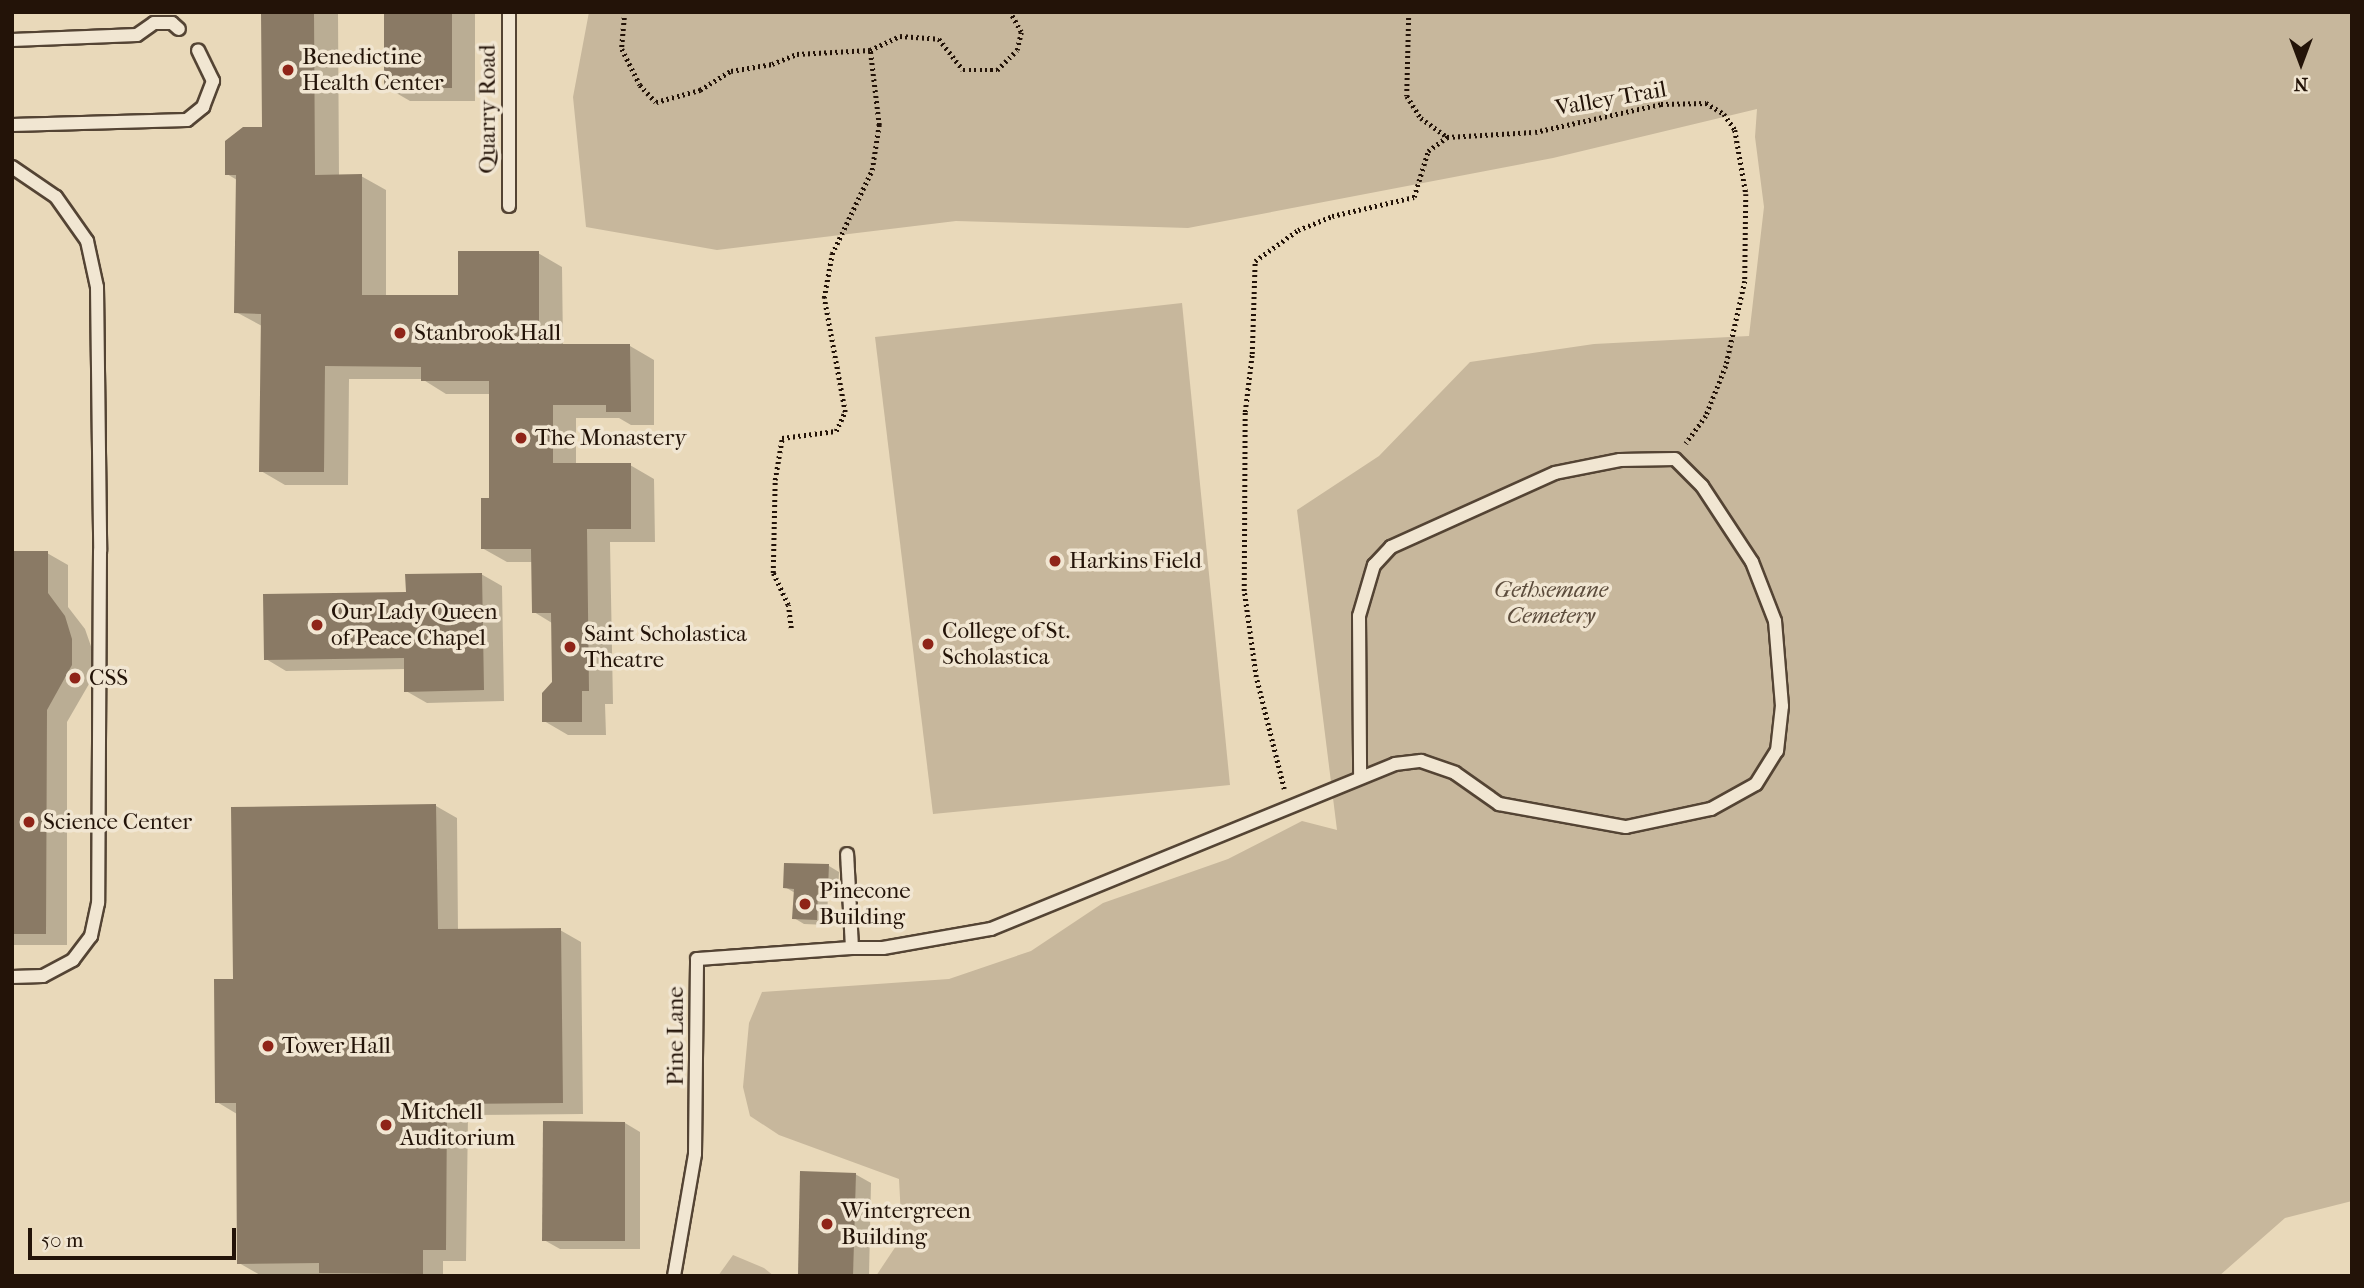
<!DOCTYPE html>
<style>
body{margin:0}
#map{position:relative;width:2364px;height:1288px;overflow:hidden;background:#e9d9ba;font-family:"IM FELL French Canon",serif}
div>[style]{position:absolute}
.green>*{inset:0;background:#c7b79c}
.shadow>*{inset:0;background:#0003}
.building>*{inset:0;background:#8a7a65}
.path>*{height:4.5px;margin-top:-2.25px;transform-origin:0;background:repeating-linear-gradient(90deg,#231308 0 2px,transparent 0 5.5px)}
.roads{filter:drop-shadow(2px 0 #544434) drop-shadow(-2px 0 #544434) drop-shadow(0 2px #544434) drop-shadow(0 -2px #544434)}
.service>*{height:12px;margin:-6px;padding:0 6px;transform-origin:6px;border-radius:6px;background:#f1e6d2}
.dots>*{width:19px;height:19px;translate:-50% -50%;box-sizing:border-box;border:4px solid #f1e6d2;border-radius:50%}
span{translate:-50% -50%;white-space:nowrap;text-align:center;line-height:1.15;-webkit-text-stroke:7px #f1e6d2;paint-order:stroke}
.poi-label{font-size:23px;color:#231308}
.left{translate:0 -50%;text-align:left}
.street-label{font-size:23px;color:#231308}
.park-label{font-size:23px;color:#5c4c3c;font-style:italic}
.frame{position:absolute;inset:0;border:14px solid #231308;pointer-events:none}
.north{position:absolute;left:2266px;top:28px;width:70px;height:70px;-webkit-text-stroke:5px #f1e6d2;paint-order:stroke;rotate:180deg;font-size:19px;font-weight:700;line-height:28px;text-align:center;color:#231308}
.north::after{content:'';display:block;margin:auto;width:24px;height:32px;background:#231308;clip-path:polygon(50% 0,100% 100%,50% 72%,0 100%)}
.scale{position:absolute;left:28px;top:1228px;width:208px;height:32px;box-sizing:border-box;border:4px solid #231308;border-top:0;padding-left:9px;font-size:21px;line-height:24px;white-space:nowrap;color:#231308;-webkit-text-stroke:5px #f1e6d2;paint-order:stroke}
</style>
<div id="map">
<div class="green">
<div style="clip-path:polygon(589px 12px,2352px 12px,2352px 1201px,2285px 1218px,2219px 1276px,876px 1276px,896px 1246px,901px 1217px,899px 1179px,779px 1135px,750px 1116px,743px 1087px,749px 1023px,762px 992px,949px 979px,1031px 951px,1103px 903px,1228px 859px,1302px 821px,1337px 830px,1297px 510px,1379px 456px,1470px 362px,1594px 344px,1749px 336px,1764px 207px,1755px 137px,1757px 109px,1553px 158px,1188px 228px,956px 221px,717px 250px,586px 227px,573px 97px)"></div>
<div style="clip-path:polygon(1182px 303px,1230px 785px,933px 814px,875px 337px)"></div>
<div style="clip-path:polygon(733px 1255px,764px 1268px,774px 1276px,718px 1276px)"></div>
</div>
<div class="shadow">
<div style="clip-path:polygon(263px 12px,338px 12px,339px 176px,361px 176px,386px 190px,386px 297px,460px 297px,538px 253px,562px 267px,563px 346px,630px 346px,654px 360px,654px 425px,631px 425px,619px 418px,576px 418px,576px 465px,630px 465px,654px 479px,655px 542px,610px 542px,613px 704px,605px 704px,606px 735px,568px 735px,544px 721px,553px 683px,552px 623px,534px 612px,533px 562px,507px 562px,482px 548px,491px 500px,491px 394px,446px 394px,422px 379px,349px 379px,348px 485px,285px 485px,261px 471px,262px 326px,236px 312px,237px 180px,227px 174px,263px 129px)"></div>
<div style="clip-path:polygon(429px 12px,475px 12px,475px 101px,410px 101px,386px 87px)"></div>
<div style="clip-path:polygon(12px 553px,47px 553px,68px 565px,68px 607px,85px 629px,93px 652px,93px 677px,67px 722px,67px 945px,12px 945px)"></div>
<div style="clip-path:polygon(481px 574px,502px 586px,504px 701px,427px 703px,406px 691px,406px 669px,286px 671px,266px 659px,408px 594px)"></div>
<div style="clip-path:polygon(436px 806px,457px 818px,458px 931px,560px 930px,581px 942px,583px 1114px,468px 1115px,466px 1261px,443px 1261px,443px 1276px,260px 1275px,239px 1263px,237px 1114px,217px 1102px,235px 981px)"></div>
<div style="clip-path:polygon(829px 866px,839px 872px,838px 894px,828px 893px,827px 925px,804px 924px,794px 918px,795px 893px,785px 887px)"></div>
<div style="clip-path:polygon(625px 1123px,640px 1132px,640px 1249px,560px 1249px,544px 1240px)"></div>
<div style="clip-path:polygon(855px 1174px,871px 1183px,869px 1276px,799px 1276px)"></div>
</div>
<div class="building">
<div style="clip-path:polygon(261px 12px,314px 12px,315px 175px,362px 174px,362px 295px,458px 295px,458px 251px,539px 251px,539px 344px,630px 344px,631px 412px,606px 412px,606px 405px,553px 405px,553px 463px,631px 463px,631px 529px,587px 529px,589px 691px,582px 691px,582px 722px,542px 722px,542px 693px,552px 682px,551px 613px,532px 613px,531px 549px,481px 549px,481px 498px,489px 498px,489px 381px,421px 381px,421px 367px,325px 366px,324px 472px,259px 472px,261px 314px,234px 313px,236px 175px,225px 175px,225px 141px,243px 127px,262px 127px)"></div>
<div style="clip-path:polygon(452px 12px,452px 88px,384px 88px,384px 13px)"></div>
<div style="clip-path:polygon(12px 551px,48px 551px,48px 593px,65px 616px,72px 639px,72px 665px,47px 710px,46px 934px,12px 934px)"></div>
<div style="clip-path:polygon(482px 573px,484px 690px,404px 692px,404px 658px,264px 660px,263px 594px,406px 592px,405px 574px)"></div>
<div style="clip-path:polygon(436px 804px,438px 929px,561px 928px,563px 1103px,447px 1104px,446px 1250px,423px 1250px,423px 1274px,319px 1273px,319px 1263px,237px 1264px,236px 1103px,215px 1103px,214px 979px,233px 979px,231px 807px)"></div>
<div style="clip-path:polygon(784px 863px,829px 864px,828px 889px,818px 888px,817px 920px,792px 919px,794px 889px,783px 888px)"></div>
<div style="clip-path:polygon(543px 1121px,625px 1122px,625px 1241px,542px 1241px)"></div>
<div style="clip-path:polygon(800px 1171px,856px 1173px,853px 1276px,798px 1276px)"></div>
</div>
<div class="path">
<div style="left:625px;top:12px;width:37px;rotate:95deg"></div>
<div style="left:622px;top:49px;width:40px;rotate:63.4deg"></div>
<div style="left:640px;top:85px;width:23px;rotate:47deg"></div>
<div style="left:656px;top:102px;width:46px;rotate:-15.3deg"></div>
<div style="left:700px;top:90px;width:36px;rotate:-32deg"></div>
<div style="left:731px;top:71px;width:42px;rotate:-9.7deg"></div>
<div style="left:772px;top:64px;width:27px;rotate:-22deg"></div>
<div style="left:797px;top:54px;width:73px;rotate:-3.1deg"></div>
<div style="left:1409px;top:12px;width:84px;rotate:91.4deg"></div>
<div style="left:1407px;top:96px;width:26px;rotate:58deg"></div>
<div style="left:1421px;top:118px;width:32px;rotate:36deg"></div>
<div style="left:1447px;top:137px;width:88px;rotate:-3.3deg"></div>
<div style="left:1535px;top:132px;width:129px;rotate:-12.5deg"></div>
<div style="left:1661px;top:104px;width:45px;rotate:-1.3deg"></div>
<div style="left:1706px;top:103px;width:21px;rotate:31deg"></div>
<div style="left:1724px;top:114px;width:19px;rotate:55deg"></div>
<div style="left:1735px;top:130px;width:65px;rotate:80.2deg"></div>
<div style="left:1746px;top:194px;width:87px;rotate:90.7deg"></div>
<div style="left:1745px;top:281px;width:87px;rotate:102.6deg"></div>
<div style="left:1726px;top:366px;width:54px;rotate:111.8deg"></div>
<div style="left:1706px;top:416px;width:34px;rotate:126deg"></div>
<div style="left:870px;top:50px;width:33px;rotate:-25deg"></div>
<div style="left:900px;top:36px;width:39px;rotate:4deg"></div>
<div style="left:939px;top:39px;width:39px;rotate:52deg"></div>
<div style="left:963px;top:70px;width:34px"></div>
<div style="left:997px;top:70px;width:28px;rotate:-45deg"></div>
<div style="left:1017px;top:50px;width:18px;rotate:-77deg"></div>
<div style="left:1021px;top:32px;width:23px;rotate:-119deg"></div>
<div style="left:791px;top:628px;width:23px;rotate:-97deg"></div>
<div style="left:788px;top:605px;width:35px;rotate:-115deg"></div>
<div style="left:773px;top:573px;width:93px;rotate:-88.8deg"></div>
<div style="left:775px;top:480px;width:43px;rotate:-80.5deg"></div>
<div style="left:782px;top:438px;width:54px;rotate:-7.4deg"></div>
<div style="left:836px;top:431px;width:21px;rotate:-65deg"></div>
<div style="left:845px;top:412px;width:116px;rotate:-100.4deg"></div>
<div style="left:824px;top:298px;width:45px;rotate:-79.7deg"></div>
<div style="left:832px;top:254px;width:93px;rotate:-64.5deg"></div>
<div style="left:872px;top:170px;width:46px;rotate:-81.2deg"></div>
<div style="left:879px;top:125px;width:76px;rotate:-96.8deg"></div>
<div style="left:1284px;top:789px;width:115px;rotate:-104deg"></div>
<div style="left:1256px;top:677px;width:87px;rotate:-97.9deg"></div>
<div style="left:1244px;top:591px;width:179px;rotate:-89.7deg"></div>
<div style="left:1245px;top:412px;width:58px;rotate:-83.1deg"></div>
<div style="left:1252px;top:354px;width:93px;rotate:-88.2deg"></div>
<div style="left:1255px;top:261px;width:53px;rotate:-35.8deg"></div>
<div style="left:1298px;top:230px;width:37px;rotate:-22deg"></div>
<div style="left:1332px;top:216px;width:84px;rotate:-13deg"></div>
<div style="left:1414px;top:197px;width:48px;rotate:-73.1deg"></div>
<div style="left:1428px;top:151px;width:24px;rotate:-36deg"></div>
</div>
<div class="roads">
<div class="service">
<div style="left:12px;top:40px;width:125px;rotate:-2.3deg"></div>
<div style="left:137px;top:35px;width:21px;rotate:-35deg"></div>
<div style="left:154px;top:23px;width:18px"></div>
<div style="left:172px;top:23px;width:9px;rotate:41deg"></div>
<div style="left:12px;top:125px;width:175px;rotate:-1.6deg"></div>
<div style="left:187px;top:120px;width:21px;rotate:-39deg"></div>
<div style="left:203px;top:107px;width:28px;rotate:-69deg"></div>
<div style="left:213px;top:81px;width:34px;rotate:-116deg"></div>
<div style="left:12px;top:167px;width:53px;rotate:34.3deg"></div>
<div style="left:56px;top:197px;width:54px;rotate:54.8deg"></div>
<div style="left:87px;top:241px;width:47px;rotate:77.7deg"></div>
<div style="left:97px;top:287px;width:264px;rotate:89.3deg"></div>
<div style="left:100px;top:551px;width:352px;rotate:90.3deg"></div>
<div style="left:98px;top:903px;width:34px;rotate:102deg"></div>
<div style="left:91px;top:936px;width:30px;rotate:127deg"></div>
<div style="left:73px;top:960px;width:34px;rotate:152deg"></div>
<div style="left:43px;top:976px;width:31px;rotate:178deg"></div>
<div style="left:509px;top:206px;width:194px;rotate:-90deg"></div>
<div style="left:852px;top:948px;width:31px"></div>
<div style="left:883px;top:948px;width:110px;rotate:-10deg"></div>
<div style="left:991px;top:929px;width:436px;rotate:-22.2deg"></div>
<div style="left:1395px;top:764px;width:26px;rotate:-7deg"></div>
<div style="left:1421px;top:761px;width:36px;rotate:19deg"></div>
<div style="left:1455px;top:773px;width:54px;rotate:35.2deg"></div>
<div style="left:1499px;top:804px;width:129px;rotate:10.3deg"></div>
<div style="left:1626px;top:827px;width:87px;rotate:-12deg"></div>
<div style="left:1711px;top:809px;width:51px;rotate:-29.1deg"></div>
<div style="left:1756px;top:784px;width:39px;rotate:-58deg"></div>
<div style="left:1777px;top:751px;width:45px;rotate:-83.7deg"></div>
<div style="left:1782px;top:706px;width:85px;rotate:-94.7deg"></div>
<div style="left:1775px;top:621px;width:63px;rotate:-111.3deg"></div>
<div style="left:1752px;top:562px;width:91px;rotate:-123.3deg"></div>
<div style="left:1702px;top:486px;width:38px;rotate:-135deg"></div>
<div style="left:1675px;top:459px;width:55px;rotate:179deg"></div>
<div style="left:1620px;top:460px;width:66px;rotate:168.7deg"></div>
<div style="left:1555px;top:473px;width:180px;rotate:155.7deg"></div>
<div style="left:1391px;top:547px;width:25px;rotate:133deg"></div>
<div style="left:1374px;top:565px;width:53px;rotate:106.4deg"></div>
<div style="left:1359px;top:616px;width:159px;rotate:89.6deg"></div>
<div style="left:674px;top:1276px;width:124px;rotate:-80.2deg"></div>
<div style="left:695px;top:1154px;width:195px;rotate:-89.4deg"></div>
<div style="left:697px;top:959px;width:155px;rotate:-4.1deg"></div>
<div style="left:852px;top:948px;width:94px;rotate:-93deg"></div>
</div>
</div>
<div class="dots">
<div style="left:288px;top:70px;background:#8f2418"></div>
<div style="left:400px;top:333px;background:#8f2418"></div>
<div style="left:521px;top:438px;background:#8f2418"></div>
<div style="left:1055px;top:561px;background:#8f2418"></div>
<div style="left:317px;top:625px;background:#8f2418"></div>
<div style="left:928px;top:644px;background:#8f2418"></div>
<div style="left:570px;top:647px;background:#8f2418"></div>
<div style="left:75px;top:678px;background:#8f2418"></div>
<div style="left:29px;top:822px;background:#8f2418"></div>
<div style="left:805px;top:904px;background:#8f2418"></div>
<div style="left:268px;top:1046px;background:#8f2418"></div>
<div style="left:386px;top:1125px;background:#8f2418"></div>
<div style="left:827px;top:1224px;background:#8f2418"></div>
</div>
<div class="poi-label">
<span class="left" style="left:302px;top:70px">Benedictine<br>Health Center</span>
<span class="left" style="left:414px;top:333px">Stanbrook Hall</span>
<span class="left" style="left:535px;top:438px">The Monastery</span>
<span class="left" style="left:1069px;top:561px">Harkins Field</span>
<span class="left" style="left:331px;top:625px">Our Lady Queen<br>of Peace Chapel</span>
<span class="left" style="left:942px;top:644px">College of St.<br>Scholastica</span>
<span class="left" style="left:584px;top:647px">Saint Scholastica<br>Theatre</span>
<span class="left" style="left:89px;top:678px">CSS</span>
<span class="left" style="left:43px;top:822px">Science Center</span>
<span class="left" style="left:819px;top:904px">Pinecone<br>Building</span>
<span class="left" style="left:282px;top:1046px">Tower Hall</span>
<span class="left" style="left:400px;top:1125px">Mitchell<br>Auditorium</span>
<span class="left" style="left:841px;top:1224px">Wintergreen<br>Building</span>
</div>
<div class="street-label">
<span style="left:1611px;top:99px;rotate:-10deg">Valley Trail</span>
<span style="left:488px;top:109px;rotate:-90deg">Quarry Road</span>
<span style="left:676px;top:1036px;rotate:-90deg">Pine Lane</span>
</div>
<div class="park-label">
<span style="left:1551px;top:603px">Gethsemane<br>Cemetery</span>
</div>
<div class="frame"></div>
<div class="north">N</div>
<div class="scale">50 m</div>
</div>
